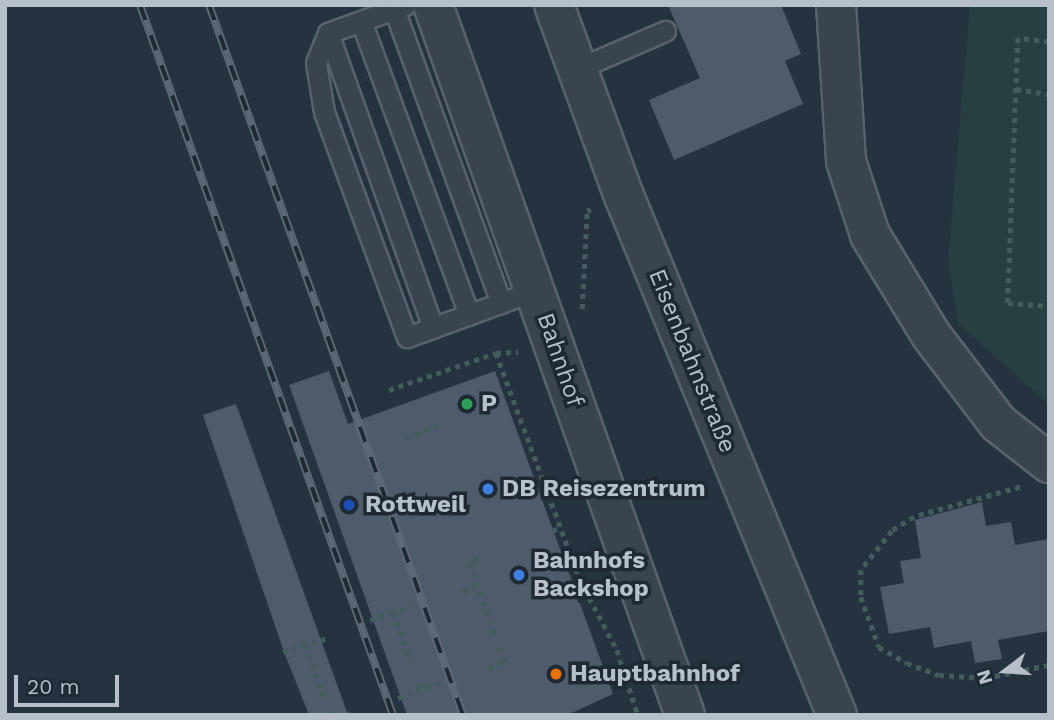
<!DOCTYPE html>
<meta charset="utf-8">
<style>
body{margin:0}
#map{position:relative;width:1054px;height:720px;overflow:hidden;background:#25323f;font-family:"Work Sans",sans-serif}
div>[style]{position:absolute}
.green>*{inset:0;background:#273f40}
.building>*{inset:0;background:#4e5b6a}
.path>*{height:4.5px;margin-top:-2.25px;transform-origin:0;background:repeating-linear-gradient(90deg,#455c5d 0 5px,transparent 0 10px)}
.roads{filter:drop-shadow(2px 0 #57626d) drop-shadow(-2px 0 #57626d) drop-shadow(0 2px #57626d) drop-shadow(0 -2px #57626d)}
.lane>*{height:19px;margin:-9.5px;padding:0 9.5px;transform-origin:9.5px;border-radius:9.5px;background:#39444f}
.street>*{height:38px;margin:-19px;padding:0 19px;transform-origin:19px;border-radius:19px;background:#39444f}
.rail>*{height:8px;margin-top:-4px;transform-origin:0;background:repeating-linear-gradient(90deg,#1e2934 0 16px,#5b6876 0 32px);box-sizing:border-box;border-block:2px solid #5b6876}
.dots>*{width:19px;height:19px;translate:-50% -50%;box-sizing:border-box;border:4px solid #1e2934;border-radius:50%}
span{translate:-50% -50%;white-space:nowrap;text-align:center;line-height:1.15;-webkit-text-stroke:7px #1e2934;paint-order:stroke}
.street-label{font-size:24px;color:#b6bfca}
.poi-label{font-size:24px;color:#b6bfca;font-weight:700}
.left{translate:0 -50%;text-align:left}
.frame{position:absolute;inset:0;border:7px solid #b6bfca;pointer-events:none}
.north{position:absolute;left:970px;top:636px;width:70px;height:70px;-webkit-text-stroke:5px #1e2934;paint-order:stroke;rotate:253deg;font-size:19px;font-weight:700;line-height:28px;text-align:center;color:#b6bfca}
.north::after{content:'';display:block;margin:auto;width:24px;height:32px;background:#b6bfca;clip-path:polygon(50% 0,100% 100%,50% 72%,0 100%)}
.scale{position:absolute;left:14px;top:675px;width:105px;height:32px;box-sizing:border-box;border:4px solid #b6bfca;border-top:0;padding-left:9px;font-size:21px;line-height:24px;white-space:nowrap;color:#b6bfca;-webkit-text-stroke:5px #1e2934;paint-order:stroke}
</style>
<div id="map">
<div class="green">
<div style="clip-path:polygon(970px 5px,1049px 5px,1049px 405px,958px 323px,948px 260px)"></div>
</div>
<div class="building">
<div style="clip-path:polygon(668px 5px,781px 5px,801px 54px,785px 61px,803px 104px,674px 160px,649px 100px,700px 78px)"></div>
<div style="clip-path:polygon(329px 371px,348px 424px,495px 371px,613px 694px,567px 715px,407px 715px,289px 385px)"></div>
<div style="clip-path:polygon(236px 404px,348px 715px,309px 715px,284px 652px,203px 415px)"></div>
<div style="clip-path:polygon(982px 502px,986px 526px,1011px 522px,1015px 545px,1049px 539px,1049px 631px,998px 640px,1002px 659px,975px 663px,971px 641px,934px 648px,930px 627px,889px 634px,880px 587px,904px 583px,900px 561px,921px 558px,915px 520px)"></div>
</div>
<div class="path">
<div style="left:1049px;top:42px;width:31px;rotate:-173deg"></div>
<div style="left:1018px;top:38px;width:265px;rotate:92.2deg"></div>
<div style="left:1008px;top:303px;width:41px;rotate:4.2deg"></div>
<div style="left:1016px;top:89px;width:33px;rotate:9deg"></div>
<div style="left:582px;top:309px;width:98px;rotate:-87.1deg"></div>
<div style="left:587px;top:211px;width:4px;rotate:-27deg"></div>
<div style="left:496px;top:353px;width:242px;rotate:69.7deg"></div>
<div style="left:580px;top:580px;width:79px;rotate:62.1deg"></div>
<div style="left:617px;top:650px;width:68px;rotate:72.1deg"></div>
<div style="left:389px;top:390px;width:113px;rotate:-19.1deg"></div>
<div style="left:496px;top:353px;width:22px;rotate:-3deg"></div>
<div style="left:406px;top:438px;width:40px;rotate:-21deg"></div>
<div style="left:1020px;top:487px;width:110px;rotate:164.2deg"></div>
<div style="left:914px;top:517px;width:26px;rotate:148deg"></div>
<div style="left:892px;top:531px;width:50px;rotate:128.5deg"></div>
<div style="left:861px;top:570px;width:27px;rotate:90deg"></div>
<div style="left:861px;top:597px;width:53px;rotate:70.2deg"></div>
<div style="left:879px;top:647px;width:32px;rotate:30deg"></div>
<div style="left:907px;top:663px;width:34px;rotate:21deg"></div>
<div style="left:939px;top:675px;width:46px;rotate:3.7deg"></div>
<div style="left:985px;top:678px;width:65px;rotate:-11.5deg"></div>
<div style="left:552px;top:531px;width:10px;rotate:-24deg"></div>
<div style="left:478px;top:559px;width:9px;rotate:153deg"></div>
<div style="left:470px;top:563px;width:78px;rotate:70.6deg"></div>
<div style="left:462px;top:592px;width:17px;rotate:-21deg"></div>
<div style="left:394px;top:612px;width:57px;rotate:71.6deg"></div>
<div style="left:370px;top:620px;width:48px;rotate:-19.6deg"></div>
<div style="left:306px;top:645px;width:55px;rotate:70.9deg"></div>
<div style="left:283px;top:652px;width:44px;rotate:-17.2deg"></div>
<div style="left:489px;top:668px;width:17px;rotate:-21deg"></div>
<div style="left:505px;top:662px;width:15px;rotate:-110deg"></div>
<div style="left:418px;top:682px;width:8px;rotate:76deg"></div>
<div style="left:398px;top:698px;width:48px;rotate:-20.7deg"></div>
<div style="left:329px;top:711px;width:4px;rotate:63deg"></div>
<div style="left:346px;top:715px;width:5px;rotate:-22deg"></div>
</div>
<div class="roads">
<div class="lane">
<div style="left:405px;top:5px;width:82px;rotate:160deg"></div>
<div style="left:328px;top:33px;width:32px;rotate:112deg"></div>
<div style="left:316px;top:63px;width:50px;rotate:80.7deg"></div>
<div style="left:324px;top:112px;width:240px;rotate:69.8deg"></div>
<div style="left:407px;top:337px;width:137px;rotate:-20deg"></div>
<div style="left:394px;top:9px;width:313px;rotate:70deg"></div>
<div style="left:361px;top:21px;width:313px;rotate:69.8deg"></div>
<div style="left:328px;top:33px;width:313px;rotate:70.4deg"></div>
<div style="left:577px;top:69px;width:96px;rotate:-23.4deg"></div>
</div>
<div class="street">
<div style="left:433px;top:5px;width:753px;rotate:70.46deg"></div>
<div style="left:554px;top:5px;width:203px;rotate:69.9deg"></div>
<div style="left:624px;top:196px;width:561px;rotate:67.69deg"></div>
<div style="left:836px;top:5px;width:156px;rotate:86.3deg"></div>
<div style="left:846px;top:161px;width:78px;rotate:72deg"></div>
<div style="left:870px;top:235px;width:117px;rotate:58.6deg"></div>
<div style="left:931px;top:335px;width:111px;rotate:52.7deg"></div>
<div style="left:998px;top:423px;width:65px;rotate:38.1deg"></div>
</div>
</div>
<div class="rail">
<div style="left:140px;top:5px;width:754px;rotate:70.39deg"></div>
<div style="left:209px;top:5px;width:754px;rotate:70.32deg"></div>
</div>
<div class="dots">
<div style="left:467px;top:404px;background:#2e9e5b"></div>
<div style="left:488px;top:489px;background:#3f7fe0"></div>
<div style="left:349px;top:505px;background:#1a4fb4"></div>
<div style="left:519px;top:575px;background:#3f7fe0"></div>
<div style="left:556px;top:674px;background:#e8710a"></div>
</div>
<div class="street-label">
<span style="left:560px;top:360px;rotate:71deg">Bahnhof</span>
<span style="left:692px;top:361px;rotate:68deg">Eisenbahnstraße</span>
</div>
<div class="poi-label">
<span class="left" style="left:481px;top:404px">P</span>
<span class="left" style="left:502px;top:489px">DB Reisezentrum</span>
<span class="left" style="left:365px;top:505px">Rottweil</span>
<span class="left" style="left:533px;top:575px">Bahnhofs<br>Backshop</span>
<span class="left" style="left:570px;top:674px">Hauptbahnhof</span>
</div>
<div class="frame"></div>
<div class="north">N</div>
<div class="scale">20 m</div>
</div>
